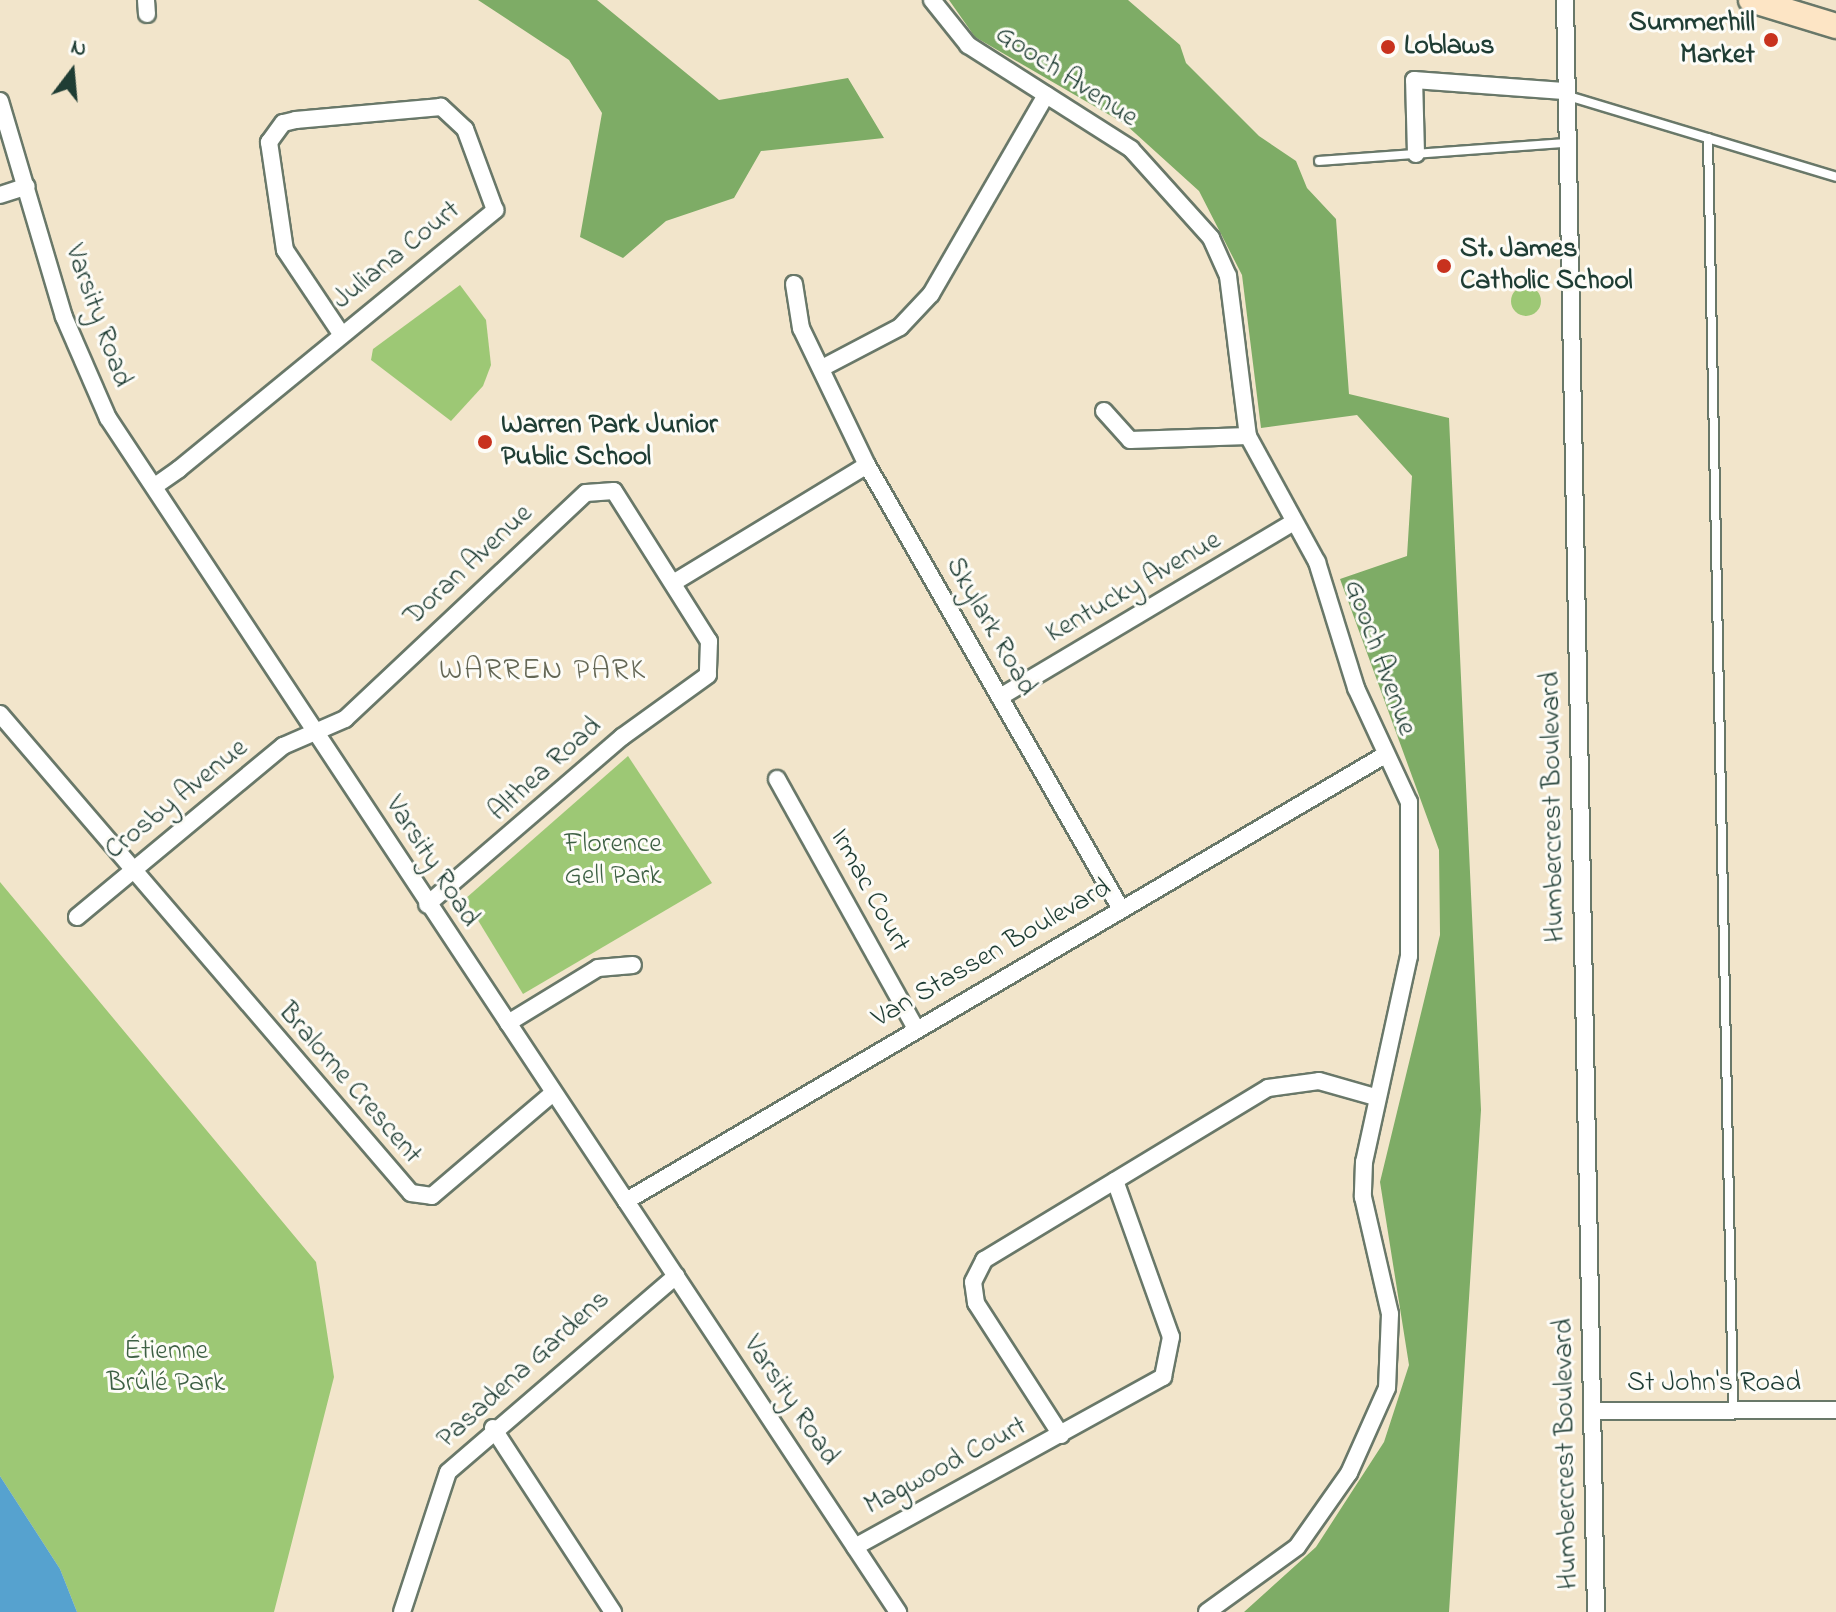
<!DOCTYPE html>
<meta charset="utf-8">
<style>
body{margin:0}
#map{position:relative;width:1836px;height:1612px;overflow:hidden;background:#f2e5cb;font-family:"Indie Flower",sans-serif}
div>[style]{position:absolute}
.green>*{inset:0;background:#9dc875}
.round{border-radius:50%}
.forest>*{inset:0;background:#7eac66}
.water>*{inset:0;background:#56a2cf}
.roads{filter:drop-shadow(2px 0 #697869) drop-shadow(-2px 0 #697869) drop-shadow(0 2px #697869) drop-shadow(0 -2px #697869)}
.service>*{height:8px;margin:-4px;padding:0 4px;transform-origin:4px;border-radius:4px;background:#fff}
.minor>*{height:16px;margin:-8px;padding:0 8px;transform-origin:8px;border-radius:8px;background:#fff}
.secondary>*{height:24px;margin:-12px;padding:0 12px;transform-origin:12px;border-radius:12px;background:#fde5c5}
.dots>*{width:22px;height:22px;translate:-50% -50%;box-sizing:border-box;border:4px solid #fdfcf7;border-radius:50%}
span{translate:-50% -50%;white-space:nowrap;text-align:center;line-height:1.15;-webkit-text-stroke:6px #fdfcf7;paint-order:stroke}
.poi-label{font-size:28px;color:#1f3d34;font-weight:700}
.right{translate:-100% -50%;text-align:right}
.left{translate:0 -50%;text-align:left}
.street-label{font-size:28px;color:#1f3d34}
.park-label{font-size:28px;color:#3e6044}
.neighbourhood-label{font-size:30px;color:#646755;letter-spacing:2px}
.north{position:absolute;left:32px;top:32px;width:80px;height:80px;-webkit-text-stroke:6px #fdfcf7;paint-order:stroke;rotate:16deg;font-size:22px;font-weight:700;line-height:32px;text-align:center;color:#1f3d34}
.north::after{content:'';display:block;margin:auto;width:28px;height:36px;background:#1f3d34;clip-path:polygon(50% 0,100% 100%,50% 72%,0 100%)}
</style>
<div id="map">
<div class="green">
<div style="clip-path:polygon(460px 285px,486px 320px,491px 365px,483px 386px,451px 421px,371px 360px,373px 349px)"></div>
<div class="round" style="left:1511px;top:286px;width:30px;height:30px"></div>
<div style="clip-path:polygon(628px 756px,712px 883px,523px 994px,465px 899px)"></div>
<div style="clip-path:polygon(0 882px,316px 1262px,334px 1377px,274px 1612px,77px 1612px,60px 1569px,0 1476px)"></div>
</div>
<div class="forest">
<div style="clip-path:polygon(478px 0,597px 0,719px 100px,848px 78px,884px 138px,761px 151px,734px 198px,666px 221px,623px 258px,580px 237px,602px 113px,569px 60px)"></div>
<div style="clip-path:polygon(949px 0,1128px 0,1180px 45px,1186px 63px,1259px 136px,1296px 161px,1307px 188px,1336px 219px,1349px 394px,1449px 418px,1481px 1110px,1449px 1612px,1244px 1612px,1316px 1547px,1384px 1442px,1409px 1365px,1380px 1182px,1440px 935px,1439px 850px,1340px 579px,1407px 556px,1412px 476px,1357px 415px,1261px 428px,1242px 275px,1199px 191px,1125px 124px,975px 37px)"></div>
</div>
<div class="water">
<div style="clip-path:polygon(0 1476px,60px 1569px,77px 1612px,0 1612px)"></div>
</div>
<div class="roads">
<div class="service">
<div style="left:1565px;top:95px;width:283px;rotate:16.8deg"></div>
<div style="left:1708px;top:138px;width:1272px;rotate:88.87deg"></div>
<div style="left:1319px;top:161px;width:247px;rotate:-4.2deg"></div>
</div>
<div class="minor">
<div style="left:146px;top:0;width:14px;rotate:86deg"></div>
<div style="left:932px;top:0;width:58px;rotate:51.3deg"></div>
<div style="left:968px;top:45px;width:193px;rotate:32.5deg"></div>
<div style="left:1131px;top:149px;width:120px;rotate:48deg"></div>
<div style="left:1211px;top:238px;width:42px;rotate:65.9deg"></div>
<div style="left:1228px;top:276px;width:161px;rotate:82.9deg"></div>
<div style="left:1248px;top:436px;width:144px;rotate:61.3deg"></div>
<div style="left:1317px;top:562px;width:132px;rotate:72.8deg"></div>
<div style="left:1356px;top:688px;width:126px;rotate:65.1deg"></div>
<div style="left:1409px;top:802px;width:154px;rotate:90deg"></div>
<div style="left:1409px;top:956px;width:211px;rotate:102.3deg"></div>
<div style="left:1364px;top:1162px;width:35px;rotate:92deg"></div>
<div style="left:1363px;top:1197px;width:120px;rotate:77deg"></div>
<div style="left:1390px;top:1314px;width:74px;rotate:92.3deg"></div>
<div style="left:1387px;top:1388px;width:93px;rotate:114.1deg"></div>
<div style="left:1349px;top:1473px;width:90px;rotate:125.1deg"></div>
<div style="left:1297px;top:1547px;width:111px;rotate:144.2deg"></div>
<div style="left:1565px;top:0;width:1612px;rotate:88.9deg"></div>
<div style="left:0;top:101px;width:225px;rotate:73.5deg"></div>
<div style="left:64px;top:317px;width:110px;rotate:66.5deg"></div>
<div style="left:108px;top:418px;width:1432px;rotate:56.51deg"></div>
<div style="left:1416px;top:154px;width:74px;rotate:-91.5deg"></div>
<div style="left:1414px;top:80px;width:150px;rotate:4.2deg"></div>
<div style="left:0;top:195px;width:28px;rotate:-18deg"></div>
<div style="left:794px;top:284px;width:45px;rotate:81deg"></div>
<div style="left:801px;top:328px;width:152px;rotate:64.3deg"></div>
<div style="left:867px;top:465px;width:512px;rotate:60.23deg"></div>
<div style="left:822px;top:368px;width:88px;rotate:-27.7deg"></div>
<div style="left:900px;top:327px;width:45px;rotate:-46.8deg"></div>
<div style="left:931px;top:294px;width:230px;rotate:-60deg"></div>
<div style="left:1104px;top:411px;width:39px;rotate:48deg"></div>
<div style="left:1130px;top:440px;width:118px;rotate:-1.9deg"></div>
<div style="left:155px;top:486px;width:29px;rotate:-35deg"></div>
<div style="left:179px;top:469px;width:409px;rotate:-39.3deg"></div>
<div style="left:495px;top:210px;width:86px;rotate:-110.3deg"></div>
<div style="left:465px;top:129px;width:33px;rotate:-137deg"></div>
<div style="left:441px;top:107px;width:146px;rotate:174.9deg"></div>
<div style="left:296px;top:120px;width:13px;rotate:167deg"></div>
<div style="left:283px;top:123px;width:24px;rotate:126deg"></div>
<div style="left:269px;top:142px;width:109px;rotate:81.6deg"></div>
<div style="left:285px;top:250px;width:102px;rotate:56.2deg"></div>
<div style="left:673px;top:583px;width:227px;rotate:-31.3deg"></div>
<div style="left:1000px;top:697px;width:342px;rotate:-30.8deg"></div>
<div style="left:0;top:714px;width:631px;rotate:49.37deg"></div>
<div style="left:411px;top:1193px;width:21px;rotate:8deg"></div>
<div style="left:432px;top:1196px;width:157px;rotate:-40.4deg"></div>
<div style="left:777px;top:779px;width:286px;rotate:60.9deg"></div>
<div style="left:77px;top:917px;width:268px;rotate:-39.7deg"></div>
<div style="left:283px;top:746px;width:68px;rotate:-23.5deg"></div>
<div style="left:345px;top:719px;width:330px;rotate:-43.2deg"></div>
<div style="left:586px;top:493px;width:28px;rotate:-4deg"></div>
<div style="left:614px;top:491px;width:178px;rotate:57.7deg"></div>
<div style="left:709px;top:641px;width:34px;rotate:92deg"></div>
<div style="left:708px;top:675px;width:106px;rotate:144.2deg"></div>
<div style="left:622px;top:737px;width:257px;rotate:139.3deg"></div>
<div style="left:508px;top:1023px;width:105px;rotate:-31.4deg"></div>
<div style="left:598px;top:968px;width:35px;rotate:-5deg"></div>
<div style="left:626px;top:1201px;width:880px;rotate:-30.44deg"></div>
<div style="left:1593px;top:1411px;width:243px;rotate:-0.2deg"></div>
<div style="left:493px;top:1428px;width:220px;rotate:56.9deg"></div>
<div style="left:1061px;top:1435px;width:157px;rotate:-122.8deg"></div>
<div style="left:976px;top:1303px;width:21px;rotate:-98deg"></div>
<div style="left:973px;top:1282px;width:25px;rotate:-63deg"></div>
<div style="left:984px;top:1260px;width:332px;rotate:-31.2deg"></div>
<div style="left:1268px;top:1088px;width:51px;rotate:-7.8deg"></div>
<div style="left:1319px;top:1081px;width:58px;rotate:15.9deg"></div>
<div style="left:855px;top:1547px;width:352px;rotate:-28.9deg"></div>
<div style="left:1163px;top:1377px;width:41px;rotate:-78.7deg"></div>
<div style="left:1171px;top:1337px;width:166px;rotate:-109.7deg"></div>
<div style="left:402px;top:1612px;width:147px;rotate:-71.8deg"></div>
<div style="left:448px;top:1472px;width:301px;rotate:-40.7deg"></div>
</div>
<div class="secondary">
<div style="left:1751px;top:0;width:89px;rotate:17deg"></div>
</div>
</div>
<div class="dots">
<div style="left:1771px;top:40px;background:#c8321e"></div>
<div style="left:1388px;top:47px;background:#c8321e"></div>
<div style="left:1444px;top:266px;background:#c8321e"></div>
<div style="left:485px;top:442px;background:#c8321e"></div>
</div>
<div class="poi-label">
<span class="right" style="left:1755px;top:40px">Summerhill<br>Market</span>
<span class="left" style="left:1404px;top:47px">Loblaws</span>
<span class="left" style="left:1460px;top:266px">St. James<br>Catholic School</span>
<span class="left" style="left:501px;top:442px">Warren Park Junior<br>Public School</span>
</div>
<div class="street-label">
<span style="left:1066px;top:77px;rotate:33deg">Gooch Avenue</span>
<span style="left:397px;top:256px;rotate:-39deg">Juliana Court</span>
<span style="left:97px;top:316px;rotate:70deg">Varsity Road</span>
<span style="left:469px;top:566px;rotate:-43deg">Doran Avenue</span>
<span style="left:1134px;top:588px;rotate:-30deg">Kentucky Avenue</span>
<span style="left:990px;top:627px;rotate:60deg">Skylark Road</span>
<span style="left:1379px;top:658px;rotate:70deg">Gooch Avenue</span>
<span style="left:546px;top:770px;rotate:-42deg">Althea Road</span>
<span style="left:177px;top:800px;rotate:-39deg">Crosby Avenue</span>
<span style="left:1554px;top:807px;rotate:-91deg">Humbercrest Boulevard</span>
<span style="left:431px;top:862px;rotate:57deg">Varsity Road</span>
<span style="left:869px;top:891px;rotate:61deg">Irmac Court</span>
<span style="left:992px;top:954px;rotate:-30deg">Van Stassen Boulevard</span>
<span style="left:349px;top:1084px;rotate:49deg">Bralorne Crescent</span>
<span style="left:524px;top:1370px;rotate:-42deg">Pasadena Gardens</span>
<span style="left:1714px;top:1384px">St John's Road</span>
<span style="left:790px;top:1401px;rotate:56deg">Varsity Road</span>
<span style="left:1567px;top:1454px;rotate:-91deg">Humbercrest Boulevard</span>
<span style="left:946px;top:1467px;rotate:-28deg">Magwood Court</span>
</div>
<div class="park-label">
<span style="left:613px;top:861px">Florence<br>Gell Park</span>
<span style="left:166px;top:1368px">Étienne<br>Brûlé Park</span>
</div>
<div class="neighbourhood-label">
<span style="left:543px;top:671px">WARREN PARK</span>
</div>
<div class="north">N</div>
</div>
